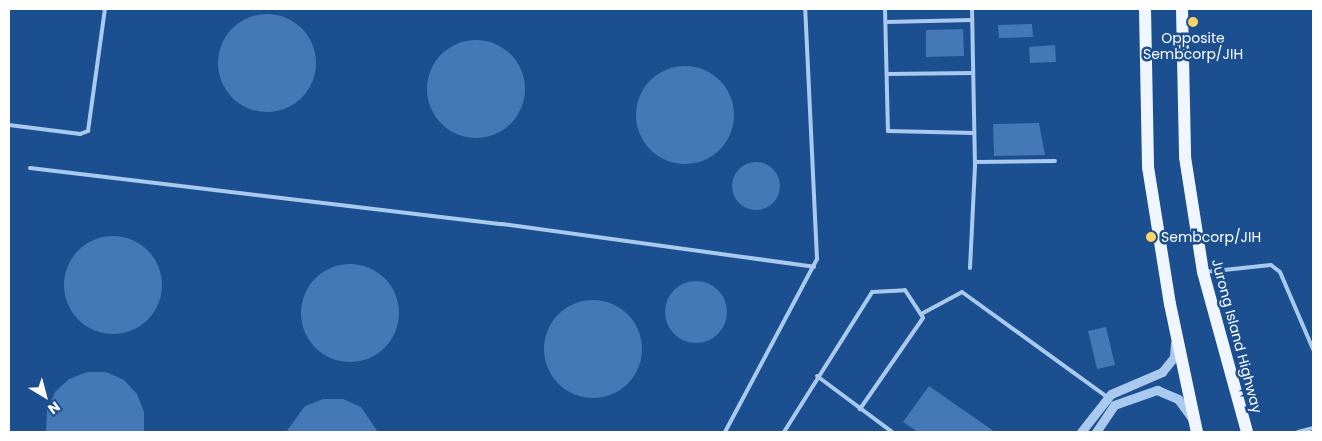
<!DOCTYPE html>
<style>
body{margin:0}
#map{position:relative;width:1322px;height:441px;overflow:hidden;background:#1b4f8f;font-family:Poppins,sans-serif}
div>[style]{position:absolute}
.building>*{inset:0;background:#4478b7}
.round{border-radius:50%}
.service>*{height:4px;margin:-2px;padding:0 2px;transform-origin:2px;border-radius:2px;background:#a9c9ee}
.tertiary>*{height:9px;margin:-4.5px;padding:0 4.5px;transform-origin:4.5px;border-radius:4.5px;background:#a9c9ee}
.primary>*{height:12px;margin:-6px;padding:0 6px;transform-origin:6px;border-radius:6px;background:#f0f6ff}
.dots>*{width:14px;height:14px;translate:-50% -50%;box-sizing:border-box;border:2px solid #1b4f8f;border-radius:50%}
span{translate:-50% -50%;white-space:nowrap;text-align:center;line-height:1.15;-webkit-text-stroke:5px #1b4f8f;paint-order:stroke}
.poi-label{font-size:14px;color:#fff}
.left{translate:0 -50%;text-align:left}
.street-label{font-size:14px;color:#fff}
.frame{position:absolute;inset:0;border:10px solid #fff;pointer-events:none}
.north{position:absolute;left:20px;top:371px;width:50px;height:50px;-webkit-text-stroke:4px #1b4f8f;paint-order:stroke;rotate:143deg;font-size:14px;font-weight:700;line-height:20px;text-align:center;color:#fff}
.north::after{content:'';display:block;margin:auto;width:18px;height:22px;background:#fff;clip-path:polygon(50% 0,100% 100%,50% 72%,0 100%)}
</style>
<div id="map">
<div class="building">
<div class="round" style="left:218px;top:14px;width:98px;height:98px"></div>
<div style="clip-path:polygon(1032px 24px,1033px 37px,999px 38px,998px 25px)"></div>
<div style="clip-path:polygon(963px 29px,964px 56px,926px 57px,926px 30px)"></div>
<div class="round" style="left:427px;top:40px;width:98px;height:98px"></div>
<div style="clip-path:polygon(1055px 45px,1056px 62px,1030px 63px,1029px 47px)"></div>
<div class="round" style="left:636px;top:66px;width:98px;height:98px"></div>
<div style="clip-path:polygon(1039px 123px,1045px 155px,994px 156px,993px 124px)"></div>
<div class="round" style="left:732px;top:162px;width:48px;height:48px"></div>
<div class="round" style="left:64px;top:236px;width:98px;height:98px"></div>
<div class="round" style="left:301px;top:264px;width:98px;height:98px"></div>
<div class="round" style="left:665px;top:281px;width:62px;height:62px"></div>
<div class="round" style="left:544px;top:300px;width:98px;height:98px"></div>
<div style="clip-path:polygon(1106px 327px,1115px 365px,1097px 369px,1088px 331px)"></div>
<div style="clip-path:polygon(87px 372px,106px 372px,124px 380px,137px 394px,144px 412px,144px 432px,46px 432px,47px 410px,55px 392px,69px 379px)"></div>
<div style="clip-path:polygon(929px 386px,995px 432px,918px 432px,903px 422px)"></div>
<div style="clip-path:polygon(323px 399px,343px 399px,361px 407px,378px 432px,286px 432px,305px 406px)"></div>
</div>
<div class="service">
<div style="left:885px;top:9px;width:122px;rotate:88.6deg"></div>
<div style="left:888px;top:131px;width:86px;rotate:1.3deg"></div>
<div style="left:886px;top:22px;width:86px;rotate:-1.3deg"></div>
<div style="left:887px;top:74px;width:86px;rotate:-0.7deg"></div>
<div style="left:9px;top:125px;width:72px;rotate:7.2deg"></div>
<div style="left:80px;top:134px;width:9px;rotate:-21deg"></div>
<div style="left:88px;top:131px;width:123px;rotate:-82.1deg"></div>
<div style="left:975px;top:162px;width:80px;rotate:-0.7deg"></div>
<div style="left:30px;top:168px;width:475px;rotate:6.8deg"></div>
<div style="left:502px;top:224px;width:315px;rotate:7.8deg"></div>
<div style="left:970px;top:268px;width:102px;rotate:-87.2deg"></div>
<div style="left:975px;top:166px;width:157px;rotate:-91.1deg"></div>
<div style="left:1205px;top:272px;width:66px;rotate:-6.1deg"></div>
<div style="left:1271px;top:265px;width:11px;rotate:38deg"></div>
<div style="left:1280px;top:272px;width:84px;rotate:66.8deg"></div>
<div style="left:923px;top:313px;width:44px;rotate:-28.3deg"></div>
<div style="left:962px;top:292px;width:179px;rotate:35.9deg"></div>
<div style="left:817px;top:376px;width:94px;rotate:36.7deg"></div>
<div style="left:725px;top:432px;width:196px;rotate:-62deg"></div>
<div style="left:817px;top:259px;width:250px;rotate:-92.7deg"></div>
<div style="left:784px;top:432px;width:165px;rotate:-57.8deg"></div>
<div style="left:872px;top:292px;width:33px;rotate:-3deg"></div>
<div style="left:905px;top:290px;width:33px;rotate:57deg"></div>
<div style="left:923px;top:318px;width:111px;rotate:124.7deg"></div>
<div style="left:1298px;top:432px;width:16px;rotate:-15deg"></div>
</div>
<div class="tertiary">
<div style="left:1081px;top:432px;width:48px;rotate:-51.7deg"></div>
<div style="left:1111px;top:394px;width:56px;rotate:-23.3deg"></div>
<div style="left:1162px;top:372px;width:19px;rotate:-51deg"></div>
<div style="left:1174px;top:357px;width:14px;rotate:-86deg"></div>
<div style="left:1096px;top:432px;width:32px;rotate:-56deg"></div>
<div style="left:1114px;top:405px;width:46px;rotate:-19.2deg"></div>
<div style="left:1157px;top:390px;width:23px;rotate:23deg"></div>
<div style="left:1178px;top:399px;width:24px;rotate:54deg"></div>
</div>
<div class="primary">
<div style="left:1145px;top:9px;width:158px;rotate:88.9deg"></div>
<div style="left:1148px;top:167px;width:139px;rotate:80.9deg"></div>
<div style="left:1170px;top:304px;width:131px;rotate:78.1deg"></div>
<div style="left:1182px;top:9px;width:148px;rotate:88.8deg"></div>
<div style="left:1185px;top:157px;width:116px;rotate:81.1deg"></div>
<div style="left:1203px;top:272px;width:166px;rotate:74.6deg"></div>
</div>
<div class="dots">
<div style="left:1193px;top:22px;background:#ffd166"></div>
<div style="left:1151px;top:237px;background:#ffd166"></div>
</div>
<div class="poi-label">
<span style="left:1193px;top:46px">Opposite<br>Sembcorp/JIH</span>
<span class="left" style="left:1161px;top:237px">Sembcorp/JIH</span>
</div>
<div class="street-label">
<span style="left:1237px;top:336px;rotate:75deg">Jurong Island Highway</span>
</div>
<div class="frame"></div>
<div class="north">N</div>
</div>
